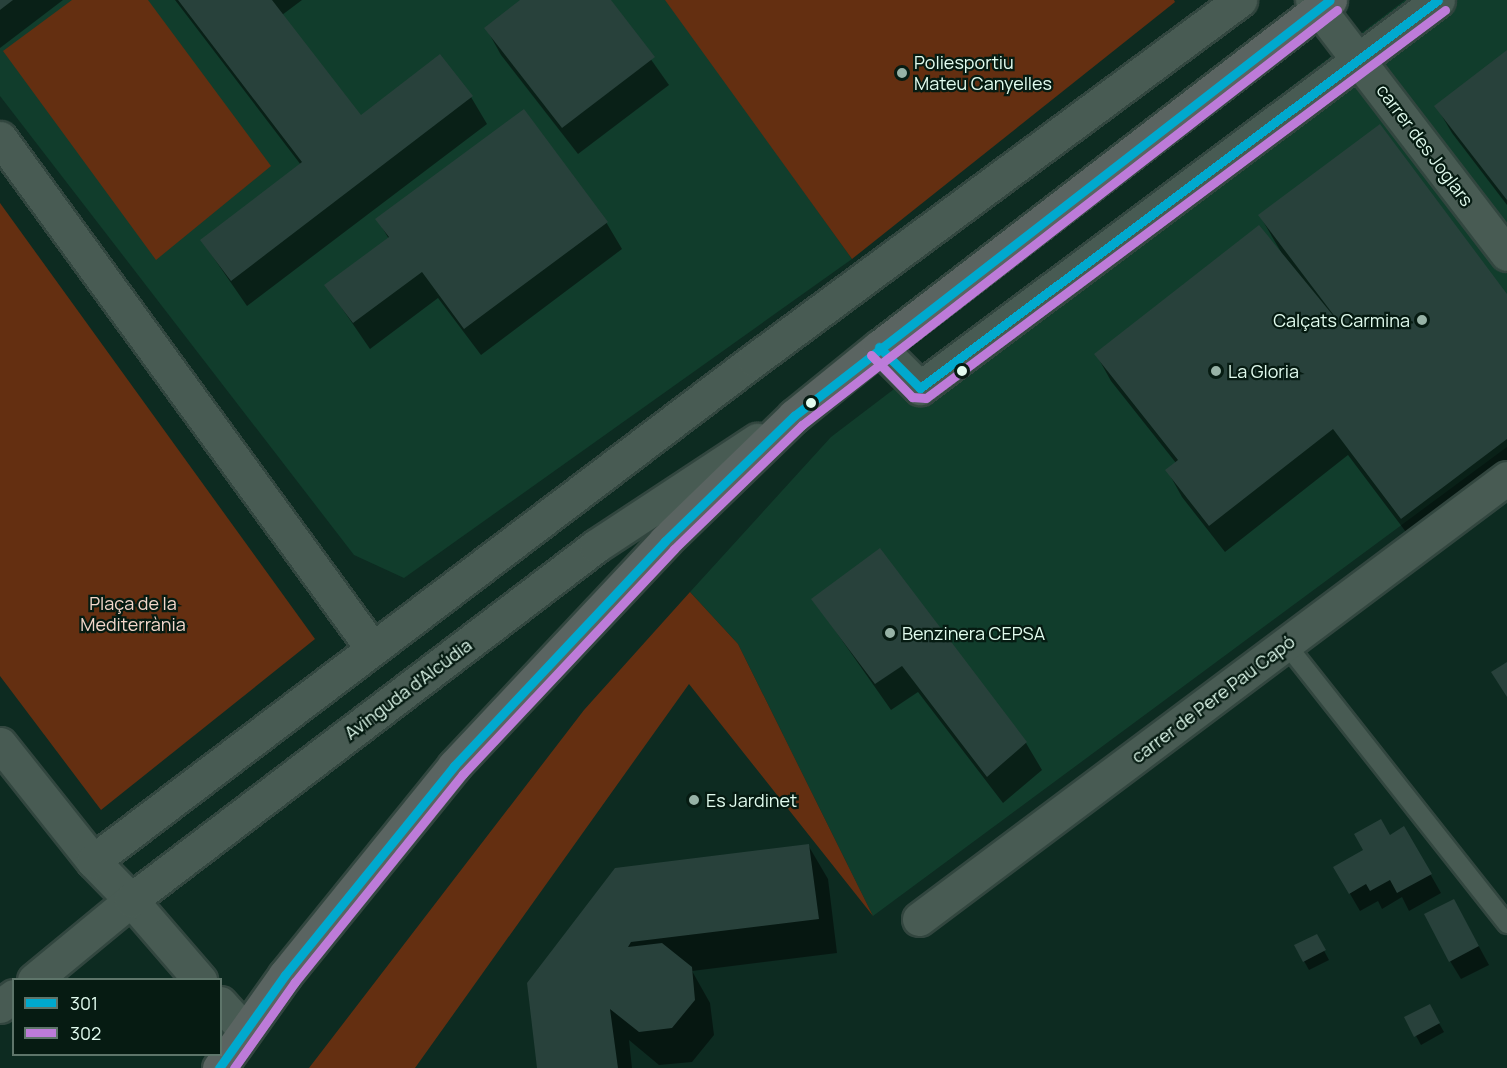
<!DOCTYPE html>
<meta charset="utf-8">
<style>
body{margin:0}
#map{position:relative;width:1507px;height:1068px;overflow:hidden;background:#0d2b21;font-family:Manrope,sans-serif}
div>[style]{position:absolute}
.built>*{inset:0;background:#113d2c}
.green>*{inset:0;background:#642f11}
.shadow>*{inset:0;background:#0007}
.building>*{inset:0;background:#28413b}
.roads{filter:drop-shadow(2px 0 #32463f) drop-shadow(-2px 0 #32463f) drop-shadow(0 2px #32463f) drop-shadow(0 -2px #32463f)}
.lane>*{height:18px;margin:-9px;padding:0 9px;transform-origin:9px;border-radius:9px;background:#485b53}
.street>*{height:33px;margin:-16.5px;padding:0 16.5px;transform-origin:16.5px;border-radius:16.5px;background:#485b53}
.secondary>*{height:33px;margin:-16.5px;padding:0 16.5px;transform-origin:16.5px;border-radius:16.5px;background:#485b53}
.primary>*{height:33px;margin:-16.5px;padding:0 16.5px;transform-origin:16.5px;border-radius:16.5px;background:#5a6461}
.bus-1>*{height:9px;margin:-4.5px;padding:0 4.5px;transform-origin:4.5px;border-radius:4.5px;background:#00a9ce}
.bus-2>*{height:9px;margin:-4.5px;padding:0 4.5px;transform-origin:4.5px;border-radius:4.5px;background:#bd7bd9}
.dots>*{width:16px;height:16px;translate:-50% -50%;box-sizing:border-box;border:3px solid #061b12;border-radius:50%}
span{translate:-50% -50%;white-space:nowrap;text-align:center;line-height:1.15;-webkit-text-stroke:4.5px #061b12;paint-order:stroke}
.poi-label{font-size:18px;color:#e1fbee}
.left{translate:0 -50%;text-align:left}
.right{translate:-100% -50%;text-align:right}
.street-label{font-size:18px;color:#e1fbee}
.park-label{font-size:18px;color:#f3d7cb}
.legend{position:absolute;left:12px;top:978px;width:210px;height:78px;box-sizing:border-box;background:#061b12;border:2px solid #5e756a;margin:0;padding:8px 10px;list-style:none;font-size:18px;color:#e1fbee}
.legend li{display:flex;align-items:center;gap:12px;height:30px}
.legend b{width:30px;border:2px solid #5e756a}
</style>
<div id="map">
<div class="built">
<div style="clip-path:polygon(0 0,667px 0,852px 259px,404px 578px,354px 555px,0 96px)"></div>
<div style="clip-path:polygon(1405px 0,1507px 0,1507px 447px,873px 916px,738px 644px,690px 592px,831px 437px)"></div>
</div>
<div class="green">
<div style="clip-path:polygon(72px 0,148px 0,271px 166px,156px 260px,3px 51px)"></div>
<div style="clip-path:polygon(665px 0,1174px 0,1175px 2px,852px 259px)"></div>
<div style="clip-path:polygon(0 203px,315px 639px,101px 810px,0 676px)"></div>
<div style="clip-path:polygon(690px 592px,738px 644px,873px 916px,689px 684px,415px 1068px,309px 1068px,584px 710px)"></div>
</div>
<div class="shadow">
<div style="clip-path:polygon(0 0,63px 0,0 48px)"></div>
<div style="clip-path:polygon(175px 0,302px 0,282px 15px,360px 117px,471px 97px,487px 124px,247px 306px,202px 241px,301px 165px)"></div>
<div style="clip-path:polygon(523px 0,609px 0,669px 85px,578px 154px,501px 55px,486px 28px)"></div>
<div style="clip-path:polygon(1507px 52px,1507px 205px,1452px 133px,1436px 106px)"></div>
<div style="clip-path:polygon(1260px 216px,1507px 296px,1507px 488px,1421px 552px,1348px 455px,1225px 552px,1182px 497px,1167px 470px,1176px 463px,1111px 381px,1096px 354px,1281px 252px)"></div>
<div style="clip-path:polygon(377px 219px,606px 222px,622px 249px,481px 355px,438px 298px,370px 349px,326px 285px,389px 239px)"></div>
<div style="clip-path:polygon(879px 550px,1026px 743px,1042px 770px,1003px 803px,918px 692px,891px 710px,813px 599px)"></div>
<div style="clip-path:polygon(1404px 828px,1441px 893px,1409px 911px,1402px 897px,1382px 909px,1378px 901px,1360px 911px,1335px 868px)"></div>
<div style="clip-path:polygon(808px 845px,828px 879px,837px 953px,692px 971px,710px 1003px,714px 1035px,692px 1062px,659px 1065px,629px 1040px,632px 1068px,539px 1068px,528px 983px)"></div>
<div style="clip-path:polygon(1464px 919px,1489px 965px,1461px 979px,1450px 961px)"></div>
<div style="clip-path:polygon(1316px 936px,1329px 960px,1309px 970px,1304px 961px)"></div>
<div style="clip-path:polygon(1429px 1006px,1444px 1032px,1421px 1045px,1406px 1018px)"></div>
</div>
<div class="building">
<div style="clip-path:polygon(0 0,13px 0,0 10px)"></div>
<div style="clip-path:polygon(178px 0,272px 0,361px 115px,440px 54px,473px 96px,231px 281px,200px 240px,302px 162px)"></div>
<div style="clip-path:polygon(520px 0,611px 0,655px 57px,562px 128px,484px 28px)"></div>
<div style="clip-path:polygon(1507px 50px,1507px 200px,1434px 106px)"></div>
<div style="clip-path:polygon(524px 109px,608px 222px,464px 329px,422px 272px,353px 323px,324px 285px,389px 237px,375px 219px)"></div>
<div style="clip-path:polygon(1380px 124px,1507px 294px,1507px 439px,1401px 519px,1333px 429px,1209px 526px,1165px 470px,1178px 460px,1094px 354px,1259px 225px,1345px 330px,1258px 215px)"></div>
<div style="clip-path:polygon(880px 548px,1027px 742px,987px 777px,902px 666px,875px 684px,811px 599px)"></div>
<div style="clip-path:polygon(1507px 662px,1507px 697px,1491px 672px)"></div>
<div style="clip-path:polygon(1381px 819px,1390px 835px,1404px 826px,1432px 874px,1397px 893px,1390px 880px,1370px 891px,1366px 884px,1349px 894px,1333px 867px,1363px 850px,1354px 834px)"></div>
<div style="clip-path:polygon(809px 844px,819px 919px,631px 942px,628px 947px,662px 943px,692px 967px,695px 1000px,672px 1028px,639px 1032px,610px 1009px,618px 1068px,537px 1068px,527px 983px,615px 868px)"></div>
<div style="clip-path:polygon(1454px 899px,1479px 946px,1449px 962px,1424px 914px)"></div>
<div style="clip-path:polygon(1317px 934px,1326px 950px,1303px 962px,1294px 945px)"></div>
<div style="clip-path:polygon(1430px 1004px,1440px 1023px,1414px 1037px,1404px 1017px)"></div>
</div>
<div class="roads">
<div class="lane">
<div style="left:1286px;top:644px;width:357px;rotate:51.7deg"></div>
</div>
<div class="street">
<div style="left:1312px;top:0;width:320px;rotate:52.5deg"></div>
<div style="left:0;top:138px;width:631px;rotate:53.89deg"></div>
<div style="left:879px;top:347px;width:58px;rotate:45deg"></div>
<div style="left:920px;top:388px;width:647px;rotate:-36.83deg"></div>
<div style="left:0;top:744px;width:149px;rotate:51.5deg"></div>
<div style="left:93px;top:861px;width:54px;rotate:45.7deg"></div>
<div style="left:93px;top:861px;width:829px;rotate:-37.16deg"></div>
<div style="left:754px;top:360px;width:605px;rotate:-36.53deg"></div>
<div style="left:919px;top:919px;width:735px;rotate:-36.87deg"></div>
</div>
<div class="secondary">
<div style="left:131px;top:900px;width:106px;rotate:49.2deg"></div>
<div style="left:34px;top:980px;width:126px;rotate:-39.5deg"></div>
<div style="left:131px;top:900px;width:584px;rotate:-37.28deg"></div>
<div style="left:596px;top:546px;width:193px;rotate:-33.4deg"></div>
<div style="left:220px;top:1003px;width:36px;rotate:48deg"></div>
<div style="left:0;top:1006px;width:17px;rotate:-36deg"></div>
</div>
<div class="primary">
<div style="left:219px;top:1068px;width:114px;rotate:-54.6deg"></div>
<div style="left:285px;top:975px;width:269px;rotate:-51deg"></div>
<div style="left:454px;top:766px;width:308px;rotate:-46.8deg"></div>
<div style="left:665px;top:541px;width:180px;rotate:-44.1deg"></div>
<div style="left:794px;top:416px;width:109px;rotate:-39.1deg"></div>
<div style="left:879px;top:347px;width:569px;rotate:-37.57deg"></div>
</div>
</div>
<div class="bus-1">
<div style="left:879px;top:347px;width:58px;rotate:45deg"></div>
<div style="left:920px;top:388px;width:647px;rotate:-36.83deg"></div>
<div style="left:219px;top:1068px;width:114px;rotate:-54.6deg"></div>
<div style="left:285px;top:975px;width:269px;rotate:-51deg"></div>
<div style="left:454px;top:766px;width:308px;rotate:-46.8deg"></div>
<div style="left:665px;top:541px;width:180px;rotate:-44.1deg"></div>
<div style="left:794px;top:416px;width:678px;rotate:-37.82deg"></div>
</div>
<div class="bus-2">
<div style="left:871px;top:355px;width:59px;rotate:45.7deg"></div>
<div style="left:912px;top:397px;width:14px;rotate:4deg"></div>
<div style="left:926px;top:398px;width:648px;rotate:-36.78deg"></div>
<div style="left:234px;top:1068px;width:105px;rotate:-54.7deg"></div>
<div style="left:295px;top:982px;width:267px;rotate:-51.1deg"></div>
<div style="left:463px;top:774px;width:308px;rotate:-46.8deg"></div>
<div style="left:674px;top:549px;width:178px;rotate:-44.1deg"></div>
<div style="left:802px;top:425px;width:677px;rotate:-37.8deg"></div>
</div>
<div class="dots">
<div style="left:902px;top:73px;background:#97b2a6"></div>
<div style="left:1422px;top:320px;background:#97b2a6"></div>
<div style="left:962px;top:371px;background:#e1fbee"></div>
<div style="left:1216px;top:371px;background:#97b2a6"></div>
<div style="left:811px;top:403px;background:#e1fbee"></div>
<div style="left:890px;top:633px;background:#97b2a6"></div>
<div style="left:694px;top:800px;background:#97b2a6"></div>
</div>
<div class="poi-label">
<span class="left" style="left:914px;top:73px">Poliesportiu<br>Mateu Canyelles</span>
<span class="right" style="left:1410px;top:320px">Calçats Carmina</span>
<span class="left" style="left:1228px;top:371px">La Gloria</span>
<span class="left" style="left:902px;top:633px">Benzinera CEPSA</span>
<span class="left" style="left:706px;top:800px">Es Jardinet</span>
</div>
<div class="street-label">
<span style="left:1425px;top:145px;rotate:53deg">carrer des Joglars</span>
<span style="left:408px;top:689px;rotate:-37deg">Avinguda d'Alcúdia</span>
<span style="left:1213px;top:699px;rotate:-37deg">carrer de Pere Pau Capó</span>
</div>
<div class="park-label">
<span style="left:133px;top:614px">Plaça de la<br>Mediterrània</span>
</div>
<ul class="legend">
<li><b style="height:8px;background:#00a9ce"></b>301</li>
<li><b style="height:8px;background:#bd7bd9"></b>302</li>
</ul>
</div>
